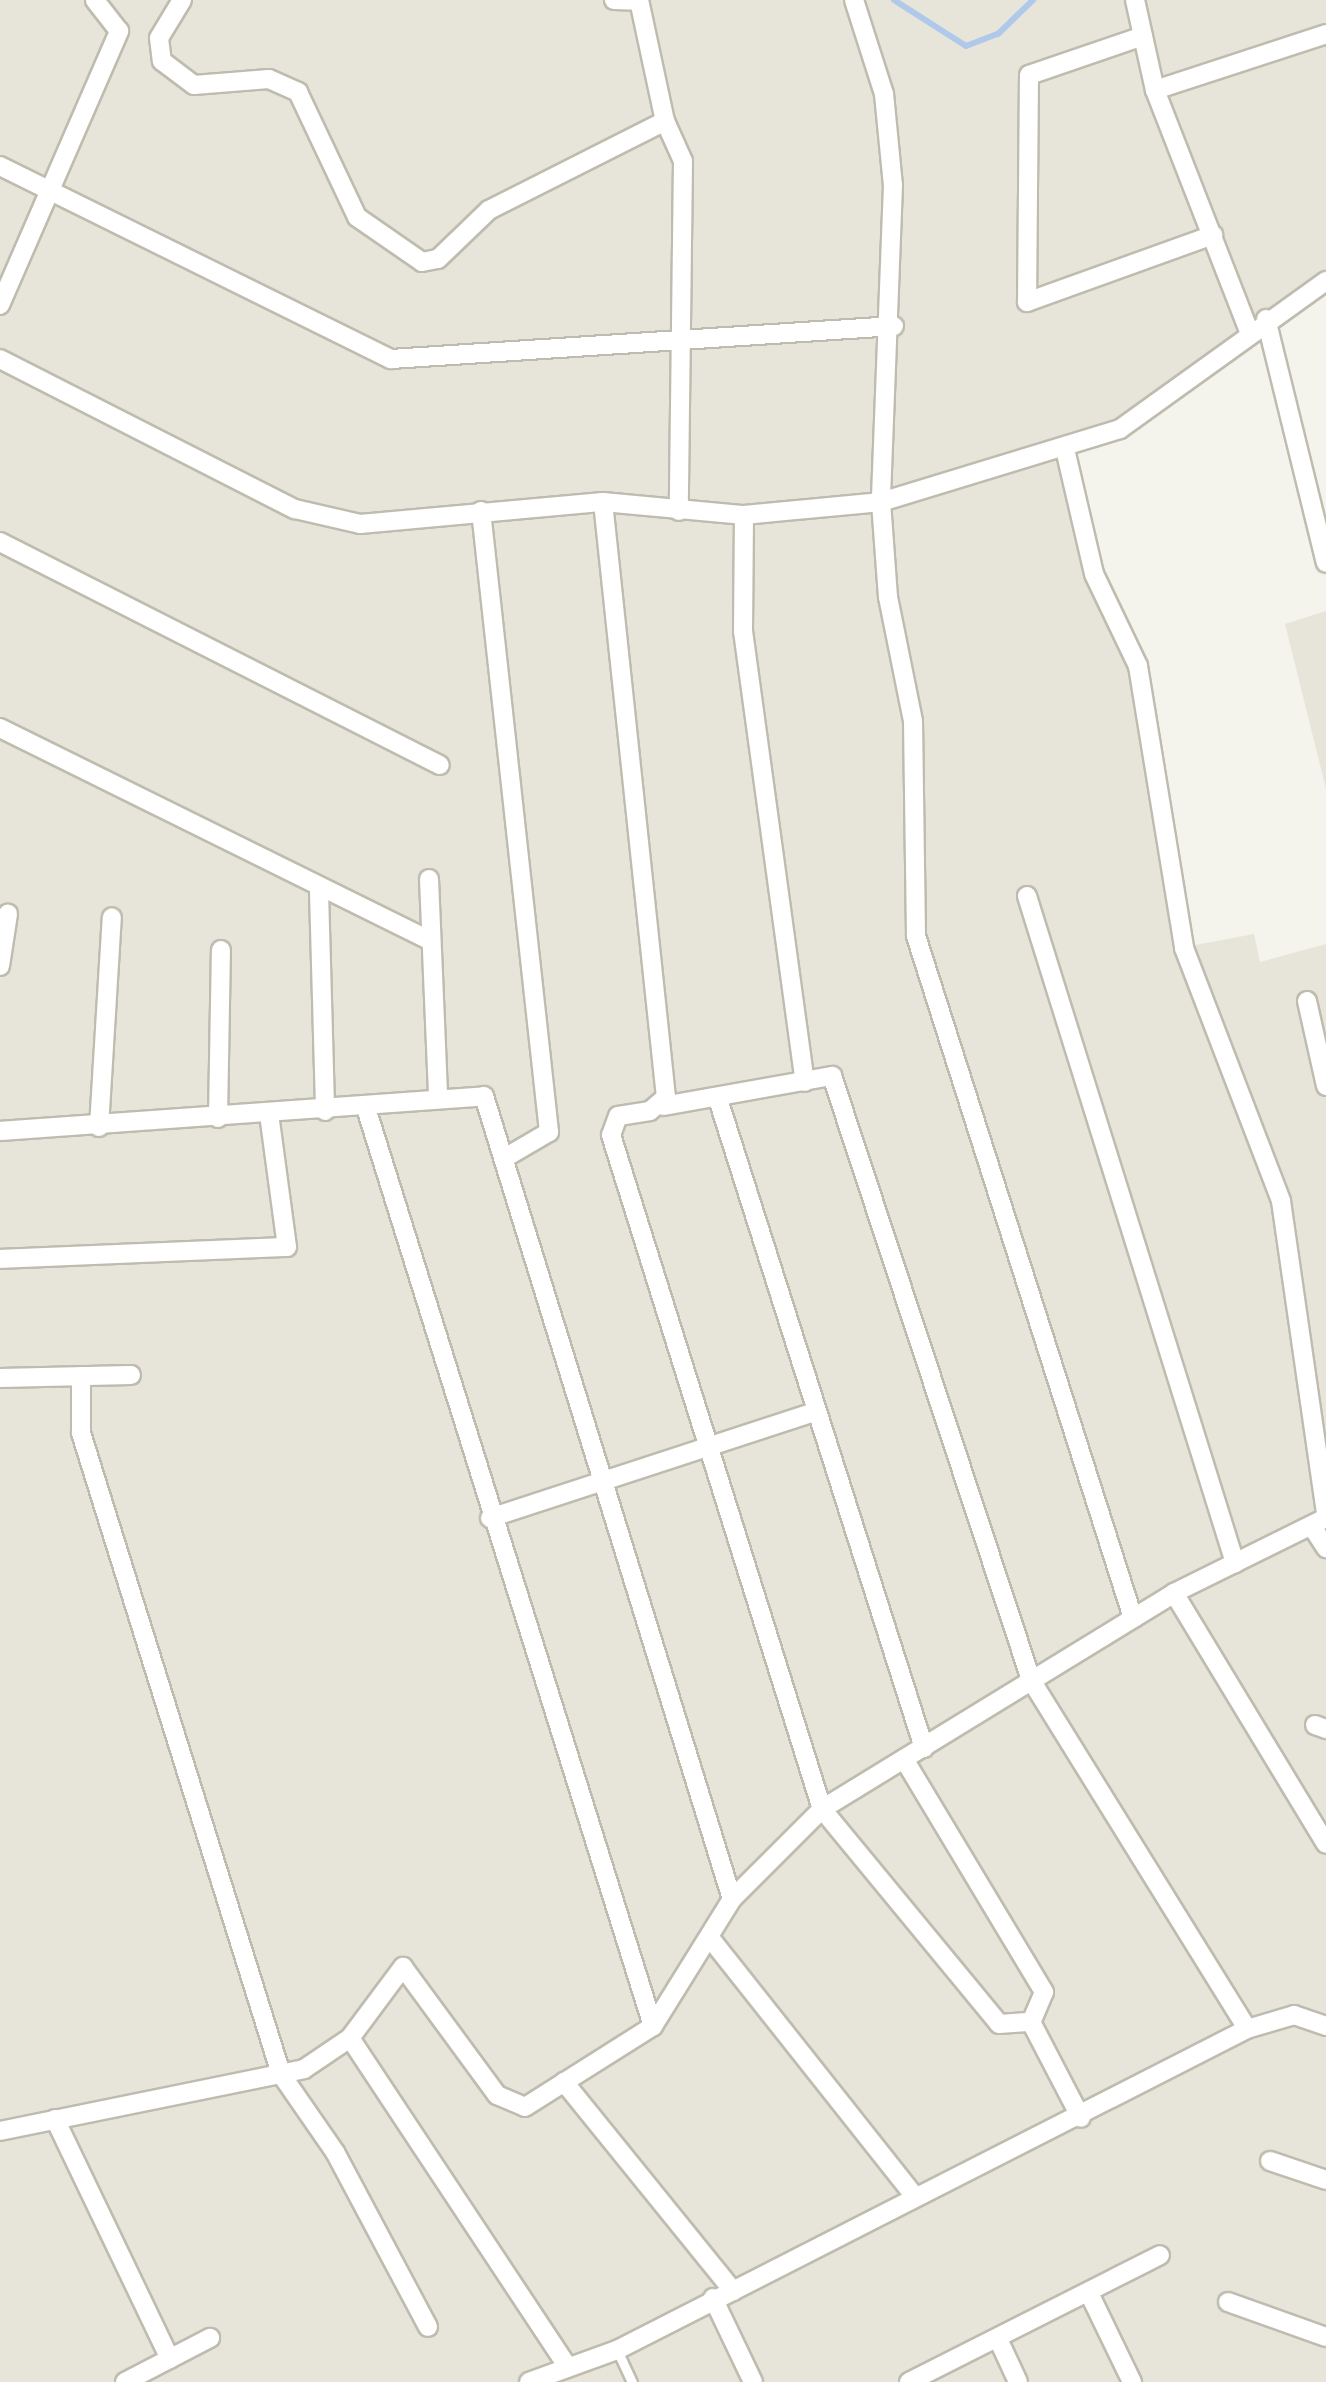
<!DOCTYPE html>
<style>
body{margin:0}
#map{position:relative;width:1326px;height:2382px;overflow:hidden;background:#f4f3ec;font-family:"Noto Sans",sans-serif}
div>[style]{position:absolute}
.residential>*{inset:0;background:#e7e5da}
.stream>*{height:6px;margin:-3px;padding:0 3px;transform-origin:3px;border-radius:3px;background:#b0c8e9}
.roads{filter:drop-shadow(2px 0 #bfbcaf) drop-shadow(-2px 0 #bfbcaf) drop-shadow(0 2px #bfbcaf) drop-shadow(0 -2px #bfbcaf)}
.lane>*{height:9px;margin:-4.5px;padding:0 4.5px;transform-origin:4.5px;border-radius:4.5px;background:#fff}
.street>*{height:18px;margin:-9px;padding:0 9px;transform-origin:9px;border-radius:9px;background:#fff}
span{translate:-50% -50%;white-space:nowrap;text-align:center;line-height:1.15;-webkit-text-stroke:8px #fff;paint-order:stroke}
</style>
<div id="map">
<div class="residential">
<div style="clip-path:polygon(0 0,1326px 0,1326px 281px,1120px 429px,1065px 448px,1082px 529px,1138px 666px,1185px 947px,1254px 934px,1260px 962px,1326px 944px,1326px 2382px,0 2382px)"></div>
<div style="clip-path:polygon(1326px 611px,1326px 789px,1285px 624px)"></div>
</div>
<div class="stream">
<div style="left:894px;top:0;width:85px;rotate:32.6deg"></div>
<div style="left:966px;top:46px;width:34px;rotate:-21deg"></div>
<div style="left:998px;top:34px;width:49px;rotate:-44.2deg"></div>
</div>
<div class="roads">
<div class="lane">
<div style="left:617px;top:2350px;width:35px;rotate:65deg"></div>
</div>
<div class="street">
<div style="left:182px;top:0;width:44px;rotate:121.2deg"></div>
<div style="left:159px;top:38px;width:23px;rotate:83deg"></div>
<div style="left:162px;top:61px;width:40px;rotate:37deg"></div>
<div style="left:194px;top:85px;width:75px;rotate:-4.6deg"></div>
<div style="left:269px;top:79px;width:32px;rotate:24deg"></div>
<div style="left:298px;top:92px;width:138px;rotate:64.7deg"></div>
<div style="left:357px;top:217px;width:79px;rotate:34.7deg"></div>
<div style="left:422px;top:262px;width:16px;rotate:-11deg"></div>
<div style="left:438px;top:259px;width:71px;rotate:-43.9deg"></div>
<div style="left:489px;top:210px;width:197px;rotate:-26.8deg"></div>
<div style="left:614px;top:0;width:25px;rotate:2deg"></div>
<div style="left:639px;top:0;width:124px;rotate:77.9deg"></div>
<div style="left:665px;top:121px;width:44px;rotate:65.8deg"></div>
<div style="left:683px;top:161px;width:350px;rotate:90.7deg"></div>
<div style="left:854px;top:0;width:99px;rotate:72.3deg"></div>
<div style="left:884px;top:94px;width:91px;rotate:84.4deg"></div>
<div style="left:893px;top:185px;width:317px;rotate:92.2deg"></div>
<div style="left:881px;top:502px;width:95px;rotate:85.8deg"></div>
<div style="left:888px;top:597px;width:126px;rotate:78.6deg"></div>
<div style="left:913px;top:721px;width:215px;rotate:89.2deg"></div>
<div style="left:916px;top:936px;width:716px;rotate:72.35deg"></div>
<div style="left:1135px;top:0;width:92px;rotate:77.5deg"></div>
<div style="left:1155px;top:90px;width:259px;rotate:68.7deg"></div>
<div style="left:1143px;top:36px;width:120px;rotate:161.1deg"></div>
<div style="left:1029px;top:75px;width:227px;rotate:90.5deg"></div>
<div style="left:1027px;top:302px;width:198px;rotate:-19.8deg"></div>
<div style="left:1155px;top:90px;width:180px;rotate:-18.1deg"></div>
<div style="left:0;top:166px;width:436px;rotate:26.3deg"></div>
<div style="left:391px;top:359px;width:504px;rotate:-3.75deg"></div>
<div style="left:0;top:305px;width:299px;rotate:-66.5deg"></div>
<div style="left:119px;top:31px;width:39px;rotate:-128deg"></div>
<div style="left:1266px;top:319px;width:251px;rotate:76.2deg"></div>
<div style="left:0;top:359px;width:331px;rotate:27deg"></div>
<div style="left:295px;top:509px;width:67px;rotate:13deg"></div>
<div style="left:360px;top:524px;width:244px;rotate:-5.2deg"></div>
<div style="left:603px;top:502px;width:142px;rotate:5.3deg"></div>
<div style="left:744px;top:515px;width:138px;rotate:-5.4deg"></div>
<div style="left:881px;top:502px;width:250px;rotate:-17deg"></div>
<div style="left:1120px;top:429px;width:254px;rotate:-35.7deg"></div>
<div style="left:1065px;top:449px;width:128px;rotate:76.9deg"></div>
<div style="left:1094px;top:574px;width:102px;rotate:64.4deg"></div>
<div style="left:1138px;top:666px;width:286px;rotate:80.7deg"></div>
<div style="left:1184px;top:948px;width:271px;rotate:69deg"></div>
<div style="left:1281px;top:1201px;width:316px;rotate:81.8deg"></div>
<div style="left:603px;top:502px;width:598px;rotate:83.96deg"></div>
<div style="left:666px;top:1097px;width:21px;rotate:139deg"></div>
<div style="left:650px;top:1111px;width:32px;rotate:171deg"></div>
<div style="left:618px;top:1116px;width:20px;rotate:110deg"></div>
<div style="left:611px;top:1135px;width:706px;rotate:72.62deg"></div>
<div style="left:822px;top:1809px;width:278px;rotate:50.5deg"></div>
<div style="left:999px;top:2024px;width:32px;rotate:-4deg"></div>
<div style="left:481px;top:511px;width:625px;rotate:83.75deg"></div>
<div style="left:549px;top:1132px;width:53px;rotate:149.6deg"></div>
<div style="left:744px;top:515px;width:116px;rotate:90.5deg"></div>
<div style="left:743px;top:631px;width:455px;rotate:82.2deg"></div>
<div style="left:0;top:542px;width:493px;rotate:26.9deg"></div>
<div style="left:0;top:728px;width:479px;rotate:26.3deg"></div>
<div style="left:429px;top:879px;width:216px;rotate:87.6deg"></div>
<div style="left:319px;top:892px;width:219px;rotate:88.4deg"></div>
<div style="left:1027px;top:896px;width:699px;rotate:72.68deg"></div>
<div style="left:0;top:966px;width:53px;rotate:-81.3deg"></div>
<div style="left:1307px;top:1001px;width:87px;rotate:77.4deg"></div>
<div style="left:718px;top:1099px;width:681px;rotate:72.39deg"></div>
<div style="left:663px;top:1106px;width:172px;rotate:-10.1deg"></div>
<div style="left:832px;top:1076px;width:636px;rotate:71.76deg"></div>
<div style="left:1031px;top:1680px;width:410px;rotate:58.2deg"></div>
<div style="left:366px;top:1108px;width:962px;rotate:72.64deg"></div>
<div style="left:218px;top:1118px;width:168px;rotate:-89deg"></div>
<div style="left:99px;top:1127px;width:210px;rotate:-86.5deg"></div>
<div style="left:0;top:1131px;width:485px;rotate:-4.1deg"></div>
<div style="left:484px;top:1096px;width:840px;rotate:72.84deg"></div>
<div style="left:0;top:1259px;width:287px;rotate:-2.4deg"></div>
<div style="left:287px;top:1247px;width:134px;rotate:-97.7deg"></div>
<div style="left:81px;top:1376px;width:57px;rotate:90deg"></div>
<div style="left:81px;top:1433px;width:671px;rotate:72.67deg"></div>
<div style="left:281px;top:2074px;width:95px;rotate:55.3deg"></div>
<div style="left:335px;top:2152px;width:198px;rotate:62deg"></div>
<div style="left:0;top:1378px;width:131px;rotate:-1.3deg"></div>
<div style="left:490px;top:1518px;width:342px;rotate:-18.1deg"></div>
<div style="left:1313px;top:1528px;width:24px;rotate:57deg"></div>
<div style="left:1174px;top:1593px;width:293px;rotate:58.8deg"></div>
<div style="left:1315px;top:1725px;width:12px;rotate:20deg"></div>
<div style="left:904px;top:1759px;width:272px;rotate:59deg"></div>
<div style="left:1044px;top:1992px;width:33px;rotate:113deg"></div>
<div style="left:1031px;top:2022px;width:108px;rotate:62.5deg"></div>
<div style="left:710px;top:1938px;width:328px;rotate:51.6deg"></div>
<div style="left:350px;top:2038px;width:391px;rotate:56.5deg"></div>
<div style="left:564px;top:2082px;width:269px;rotate:51deg"></div>
<div style="left:55px;top:2119px;width:266px;rotate:64.4deg"></div>
<div style="left:0;top:2131px;width:310px;rotate:-11.5deg"></div>
<div style="left:304px;top:2069px;width:55px;rotate:-34deg"></div>
<div style="left:350px;top:2038px;width:89px;rotate:-53.3deg"></div>
<div style="left:403px;top:1967px;width:159px;rotate:53.7deg"></div>
<div style="left:497px;top:2095px;width:30px;rotate:23deg"></div>
<div style="left:525px;top:2107px;width:151px;rotate:-32.3deg"></div>
<div style="left:653px;top:2026px;width:150px;rotate:-58.1deg"></div>
<div style="left:732px;top:1899px;width:127px;rotate:-45deg"></div>
<div style="left:822px;top:1809px;width:413px;rotate:-31.5deg"></div>
<div style="left:1174px;top:1593px;width:169px;rotate:-26.3deg"></div>
<div style="left:1270px;top:2161px;width:59px;rotate:18.7deg"></div>
<div style="left:1089px;top:2293px;width:99px;rotate:64.2deg"></div>
<div style="left:713px;top:2298px;width:93px;rotate:64.5deg"></div>
<div style="left:1228px;top:2302px;width:104px;rotate:19.7deg"></div>
<div style="left:999px;top:2341px;width:45px;rotate:65.1deg"></div>
<div style="left:125px;top:2382px;width:96px;rotate:-27.4deg"></div>
<div style="left:529px;top:2382px;width:94px;rotate:-20deg"></div>
<div style="left:617px;top:2350px;width:707px;rotate:-27deg"></div>
<div style="left:1247px;top:2029px;width:49px;rotate:-16.6deg"></div>
<div style="left:1294px;top:2015px;width:34px;rotate:19deg"></div>
<div style="left:909px;top:2382px;width:281px;rotate:-26.8deg"></div>
</div>
</div>
</div>
